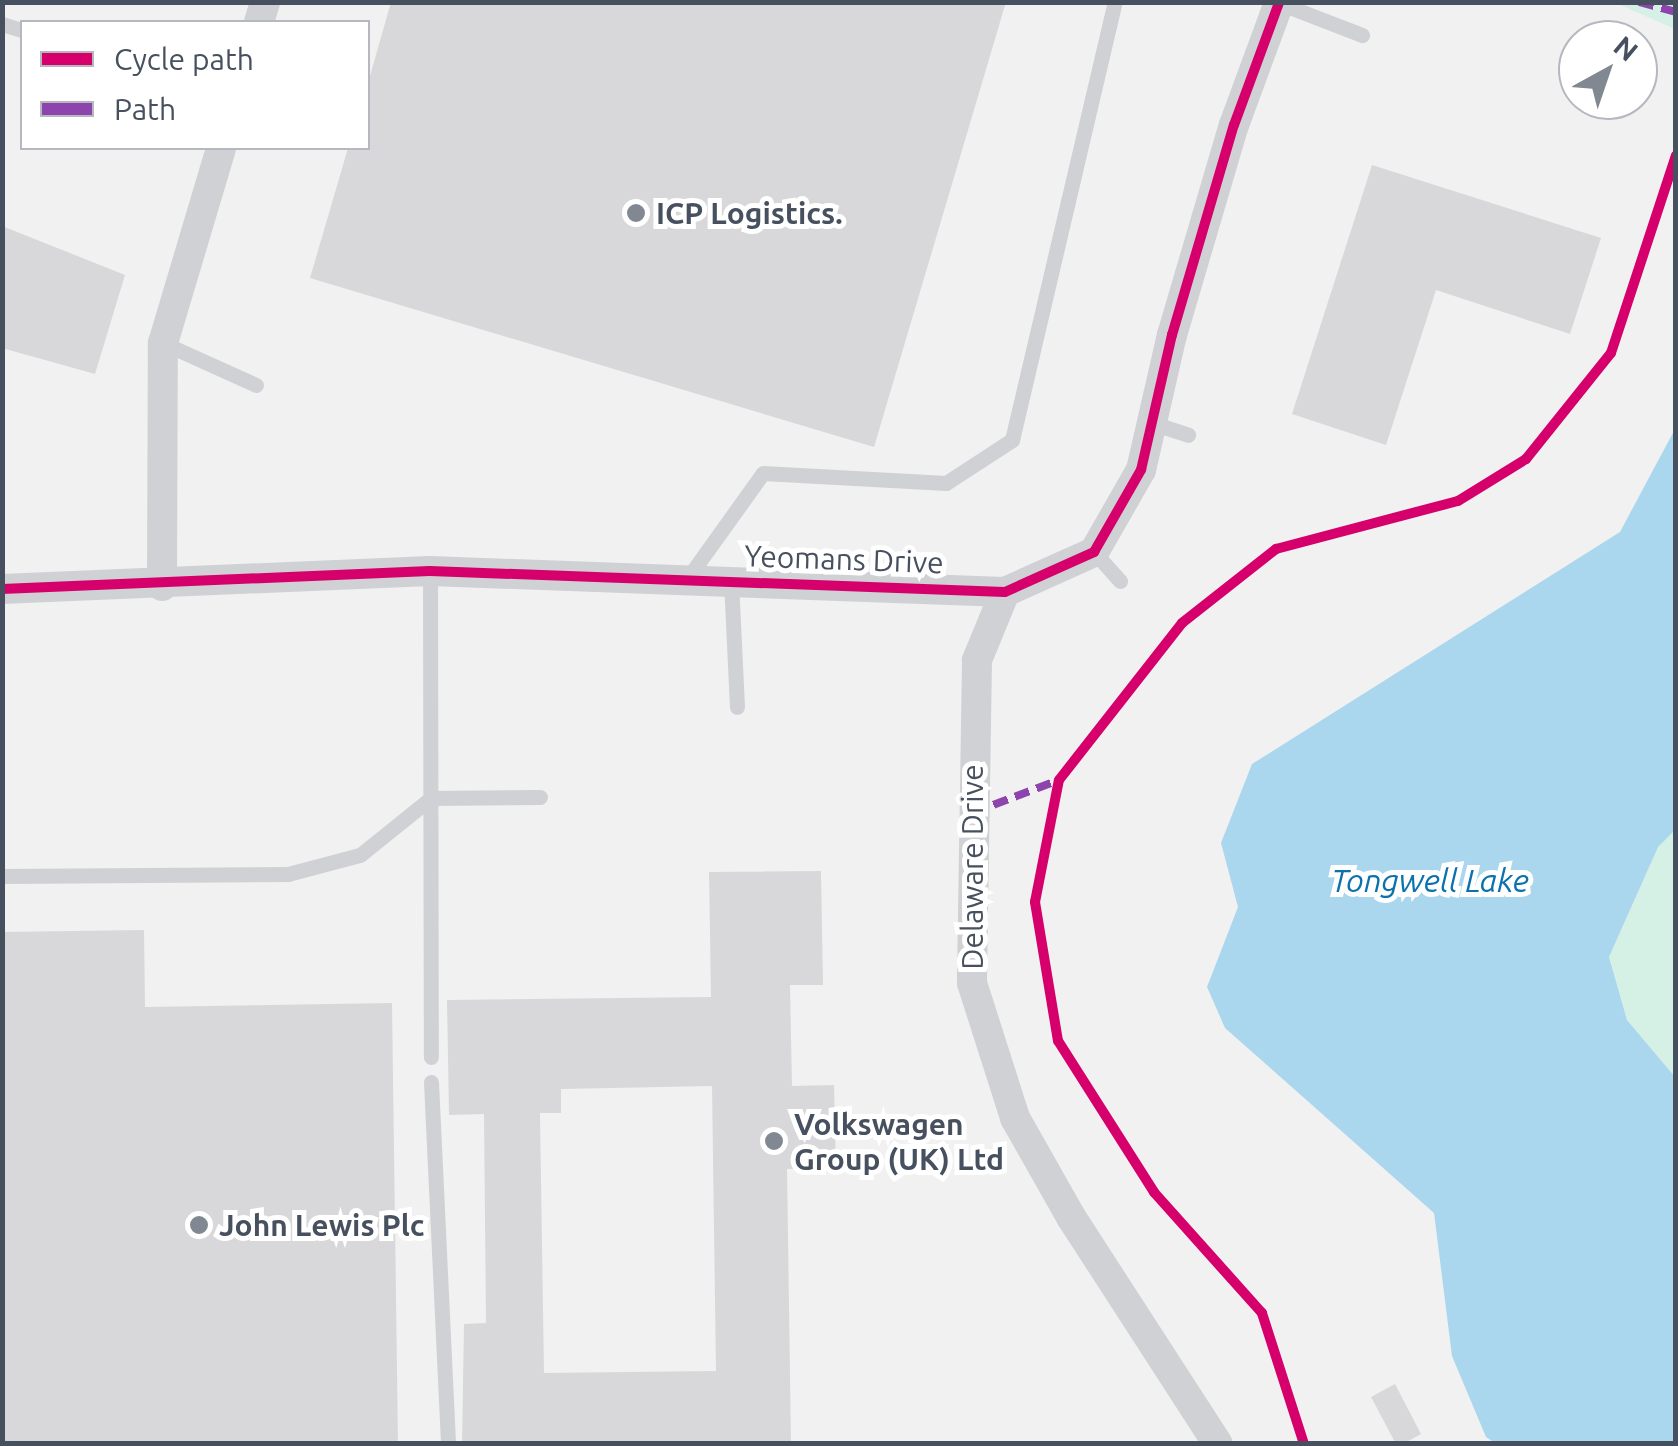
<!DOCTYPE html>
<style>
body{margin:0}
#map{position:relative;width:1678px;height:1446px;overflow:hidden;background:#f1f1f1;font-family:Ubuntu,sans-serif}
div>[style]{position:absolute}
.green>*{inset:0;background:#d5f0e4}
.water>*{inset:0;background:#aad6ee}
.building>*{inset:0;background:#d8d8da}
.service>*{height:15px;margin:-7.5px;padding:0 7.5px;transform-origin:7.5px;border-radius:7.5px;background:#cfd1d4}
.minor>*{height:30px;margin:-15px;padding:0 15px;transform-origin:15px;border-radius:15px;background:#cfd1d4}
.quiet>*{height:8px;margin-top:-4px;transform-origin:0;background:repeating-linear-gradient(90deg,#8e44ad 0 15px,transparent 0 23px)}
.cycleway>*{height:10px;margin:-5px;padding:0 5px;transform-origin:5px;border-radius:5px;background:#d6006c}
.dots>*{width:28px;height:28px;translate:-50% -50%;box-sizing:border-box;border:5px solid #fff;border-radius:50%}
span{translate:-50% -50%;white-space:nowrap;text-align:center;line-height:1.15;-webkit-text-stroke:10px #fff;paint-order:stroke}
.poi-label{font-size:30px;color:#47505e;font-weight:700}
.left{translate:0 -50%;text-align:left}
.street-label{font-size:30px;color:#47505e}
.water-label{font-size:32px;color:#0b72ad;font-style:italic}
.frame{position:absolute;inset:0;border:5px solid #47505e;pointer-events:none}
.legend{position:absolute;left:20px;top:20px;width:350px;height:130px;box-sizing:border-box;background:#fff;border:2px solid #b5b9bf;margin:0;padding:12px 18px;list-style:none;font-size:30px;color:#47505e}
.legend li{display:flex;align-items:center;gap:20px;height:50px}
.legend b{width:50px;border:2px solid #b5b9bf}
.north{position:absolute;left:1558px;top:20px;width:100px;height:100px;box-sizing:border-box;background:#fff;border:2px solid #b5b9bf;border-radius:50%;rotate:40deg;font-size:28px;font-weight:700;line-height:40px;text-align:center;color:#47505e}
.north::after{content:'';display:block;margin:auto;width:35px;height:45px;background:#828891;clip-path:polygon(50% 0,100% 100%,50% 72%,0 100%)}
</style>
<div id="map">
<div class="green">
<div style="clip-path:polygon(1616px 3px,1675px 3px,1675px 29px)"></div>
<div style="clip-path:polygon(1675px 830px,1675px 1077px,1627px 1020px,1609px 957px,1658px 846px)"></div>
</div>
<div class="water">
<div style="clip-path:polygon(1675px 429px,1675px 830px,1658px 847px,1609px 957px,1627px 1020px,1675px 1077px,1675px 1443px,1495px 1443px,1486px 1437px,1452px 1356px,1434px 1213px,1225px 1028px,1207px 987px,1238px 907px,1221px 843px,1252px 764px,1620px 532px)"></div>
</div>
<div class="building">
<div style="clip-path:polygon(391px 2px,1006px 2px,874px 447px,310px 278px,348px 148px,368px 148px,368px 83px)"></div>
<div style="clip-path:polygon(1372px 165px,1601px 238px,1570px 334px,1436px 290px,1386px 445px,1292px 414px)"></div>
<div style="clip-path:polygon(2px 226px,125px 275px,95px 374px,2px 348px)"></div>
<div style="clip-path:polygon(evenodd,821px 871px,823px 985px,790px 985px,792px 1086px,834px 1085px,836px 1168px,787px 1169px,791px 1444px,462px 1444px,464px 1324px,486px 1323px,484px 1114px,449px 1115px,447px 1000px,711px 997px,709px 872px,821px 871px,712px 1086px,716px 1371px,544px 1373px,540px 1113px,561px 1113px,561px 1089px,712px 1086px)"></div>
<div style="clip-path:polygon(144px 930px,145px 1007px,392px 1003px,398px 1444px,2px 1444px,2px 932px)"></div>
<div style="clip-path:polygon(1395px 1384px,1421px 1434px,1403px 1444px,1396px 1444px,1371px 1397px)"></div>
</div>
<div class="service">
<div style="left:1279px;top:3px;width:89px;rotate:21.1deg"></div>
<div style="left:2px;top:24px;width:21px;rotate:17deg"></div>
<div style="left:163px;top:343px;width:102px;rotate:24.3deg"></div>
<div style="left:1152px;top:423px;width:38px;rotate:18deg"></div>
<div style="left:1094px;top:552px;width:39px;rotate:48deg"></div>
<div style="left:430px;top:571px;width:486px;rotate:89.9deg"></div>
<div style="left:687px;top:579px;width:130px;rotate:-54.4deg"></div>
<div style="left:763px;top:473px;width:183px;rotate:3.1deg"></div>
<div style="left:946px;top:483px;width:79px;rotate:-33.1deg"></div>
<div style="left:1012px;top:440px;width:450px;rotate:-76.8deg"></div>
<div style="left:731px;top:580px;width:127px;rotate:87.3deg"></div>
<div style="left:2px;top:876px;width:286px;rotate:-0.4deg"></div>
<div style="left:288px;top:874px;width:74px;rotate:-14.8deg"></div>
<div style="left:360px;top:855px;width:91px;rotate:-38.8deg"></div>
<div style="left:431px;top:798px;width:109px;rotate:-0.5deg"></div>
<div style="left:431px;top:1082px;width:362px;rotate:87.3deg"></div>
</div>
<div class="minor">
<div style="left:259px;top:22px;width:21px;rotate:-73deg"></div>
<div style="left:162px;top:586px;width:243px;rotate:-89.8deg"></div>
<div style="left:163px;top:343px;width:203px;rotate:-73.4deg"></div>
<div style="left:2px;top:589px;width:428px;rotate:-2.4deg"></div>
<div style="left:430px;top:571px;width:575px;rotate:2.09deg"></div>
<div style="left:1005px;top:592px;width:98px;rotate:-24.2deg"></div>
<div style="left:1094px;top:552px;width:95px;rotate:-60.2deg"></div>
<div style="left:1141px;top:470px;width:139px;rotate:-77.1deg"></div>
<div style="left:1172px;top:335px;width:219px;rotate:-73.6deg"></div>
<div style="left:1234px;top:125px;width:130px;rotate:-69.8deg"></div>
<div style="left:1005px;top:592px;width:74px;rotate:112.4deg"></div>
<div style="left:977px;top:660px;width:323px;rotate:90.9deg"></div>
<div style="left:972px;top:983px;width:142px;rotate:72.3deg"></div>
<div style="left:1015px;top:1118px;width:114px;rotate:60.5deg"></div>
<div style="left:1071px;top:1217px;width:270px;rotate:57.1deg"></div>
</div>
<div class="quiet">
<div style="left:1639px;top:2px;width:38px;rotate:15deg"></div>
<div style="left:972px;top:813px;width:93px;rotate:-20.8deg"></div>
</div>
<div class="cycleway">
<div style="left:2px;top:589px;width:428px;rotate:-2.4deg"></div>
<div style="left:430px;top:571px;width:575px;rotate:2.09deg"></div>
<div style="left:1005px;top:592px;width:98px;rotate:-24.2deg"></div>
<div style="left:1094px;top:552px;width:95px;rotate:-60.2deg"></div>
<div style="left:1141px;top:470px;width:139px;rotate:-77.1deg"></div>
<div style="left:1172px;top:335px;width:219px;rotate:-73.6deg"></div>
<div style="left:1234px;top:125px;width:130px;rotate:-69.8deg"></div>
<div style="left:1304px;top:1444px;width:138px;rotate:-107.8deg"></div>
<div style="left:1262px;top:1313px;width:162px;rotate:-131.8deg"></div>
<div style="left:1154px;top:1192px;width:179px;rotate:-122.4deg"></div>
<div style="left:1058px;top:1041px;width:141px;rotate:-99.4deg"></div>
<div style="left:1035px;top:902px;width:124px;rotate:-78.9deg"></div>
<div style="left:1059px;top:780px;width:199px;rotate:-51.9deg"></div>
<div style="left:1182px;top:623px;width:120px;rotate:-38.2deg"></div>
<div style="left:1276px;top:549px;width:188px;rotate:-14.8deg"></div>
<div style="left:1458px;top:501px;width:80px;rotate:-31.7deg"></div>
<div style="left:1526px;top:459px;width:136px;rotate:-51.3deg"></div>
<div style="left:1611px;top:353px;width:208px;rotate:-71.8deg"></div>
</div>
<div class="dots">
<div style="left:636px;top:213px;background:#828891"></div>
<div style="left:774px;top:1141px;background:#828891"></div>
<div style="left:199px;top:1225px;background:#828891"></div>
</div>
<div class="poi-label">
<span class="left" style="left:656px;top:213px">ICP Logistics.</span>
<span class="left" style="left:794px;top:1141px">Volkswagen<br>Group (UK) Ltd</span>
<span class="left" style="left:219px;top:1225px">John Lewis Plc</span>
</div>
<div class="street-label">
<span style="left:844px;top:559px;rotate:2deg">Yeomans Drive</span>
<span style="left:972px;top:867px;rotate:-90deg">Delaware Drive</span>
</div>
<div class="water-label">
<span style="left:1430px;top:880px">Tongwell Lake</span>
</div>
<div class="frame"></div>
<ul class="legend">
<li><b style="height:12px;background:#d6006c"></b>Cycle path</li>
<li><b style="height:12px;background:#8e44ad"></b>Path</li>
</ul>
<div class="north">N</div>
</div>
